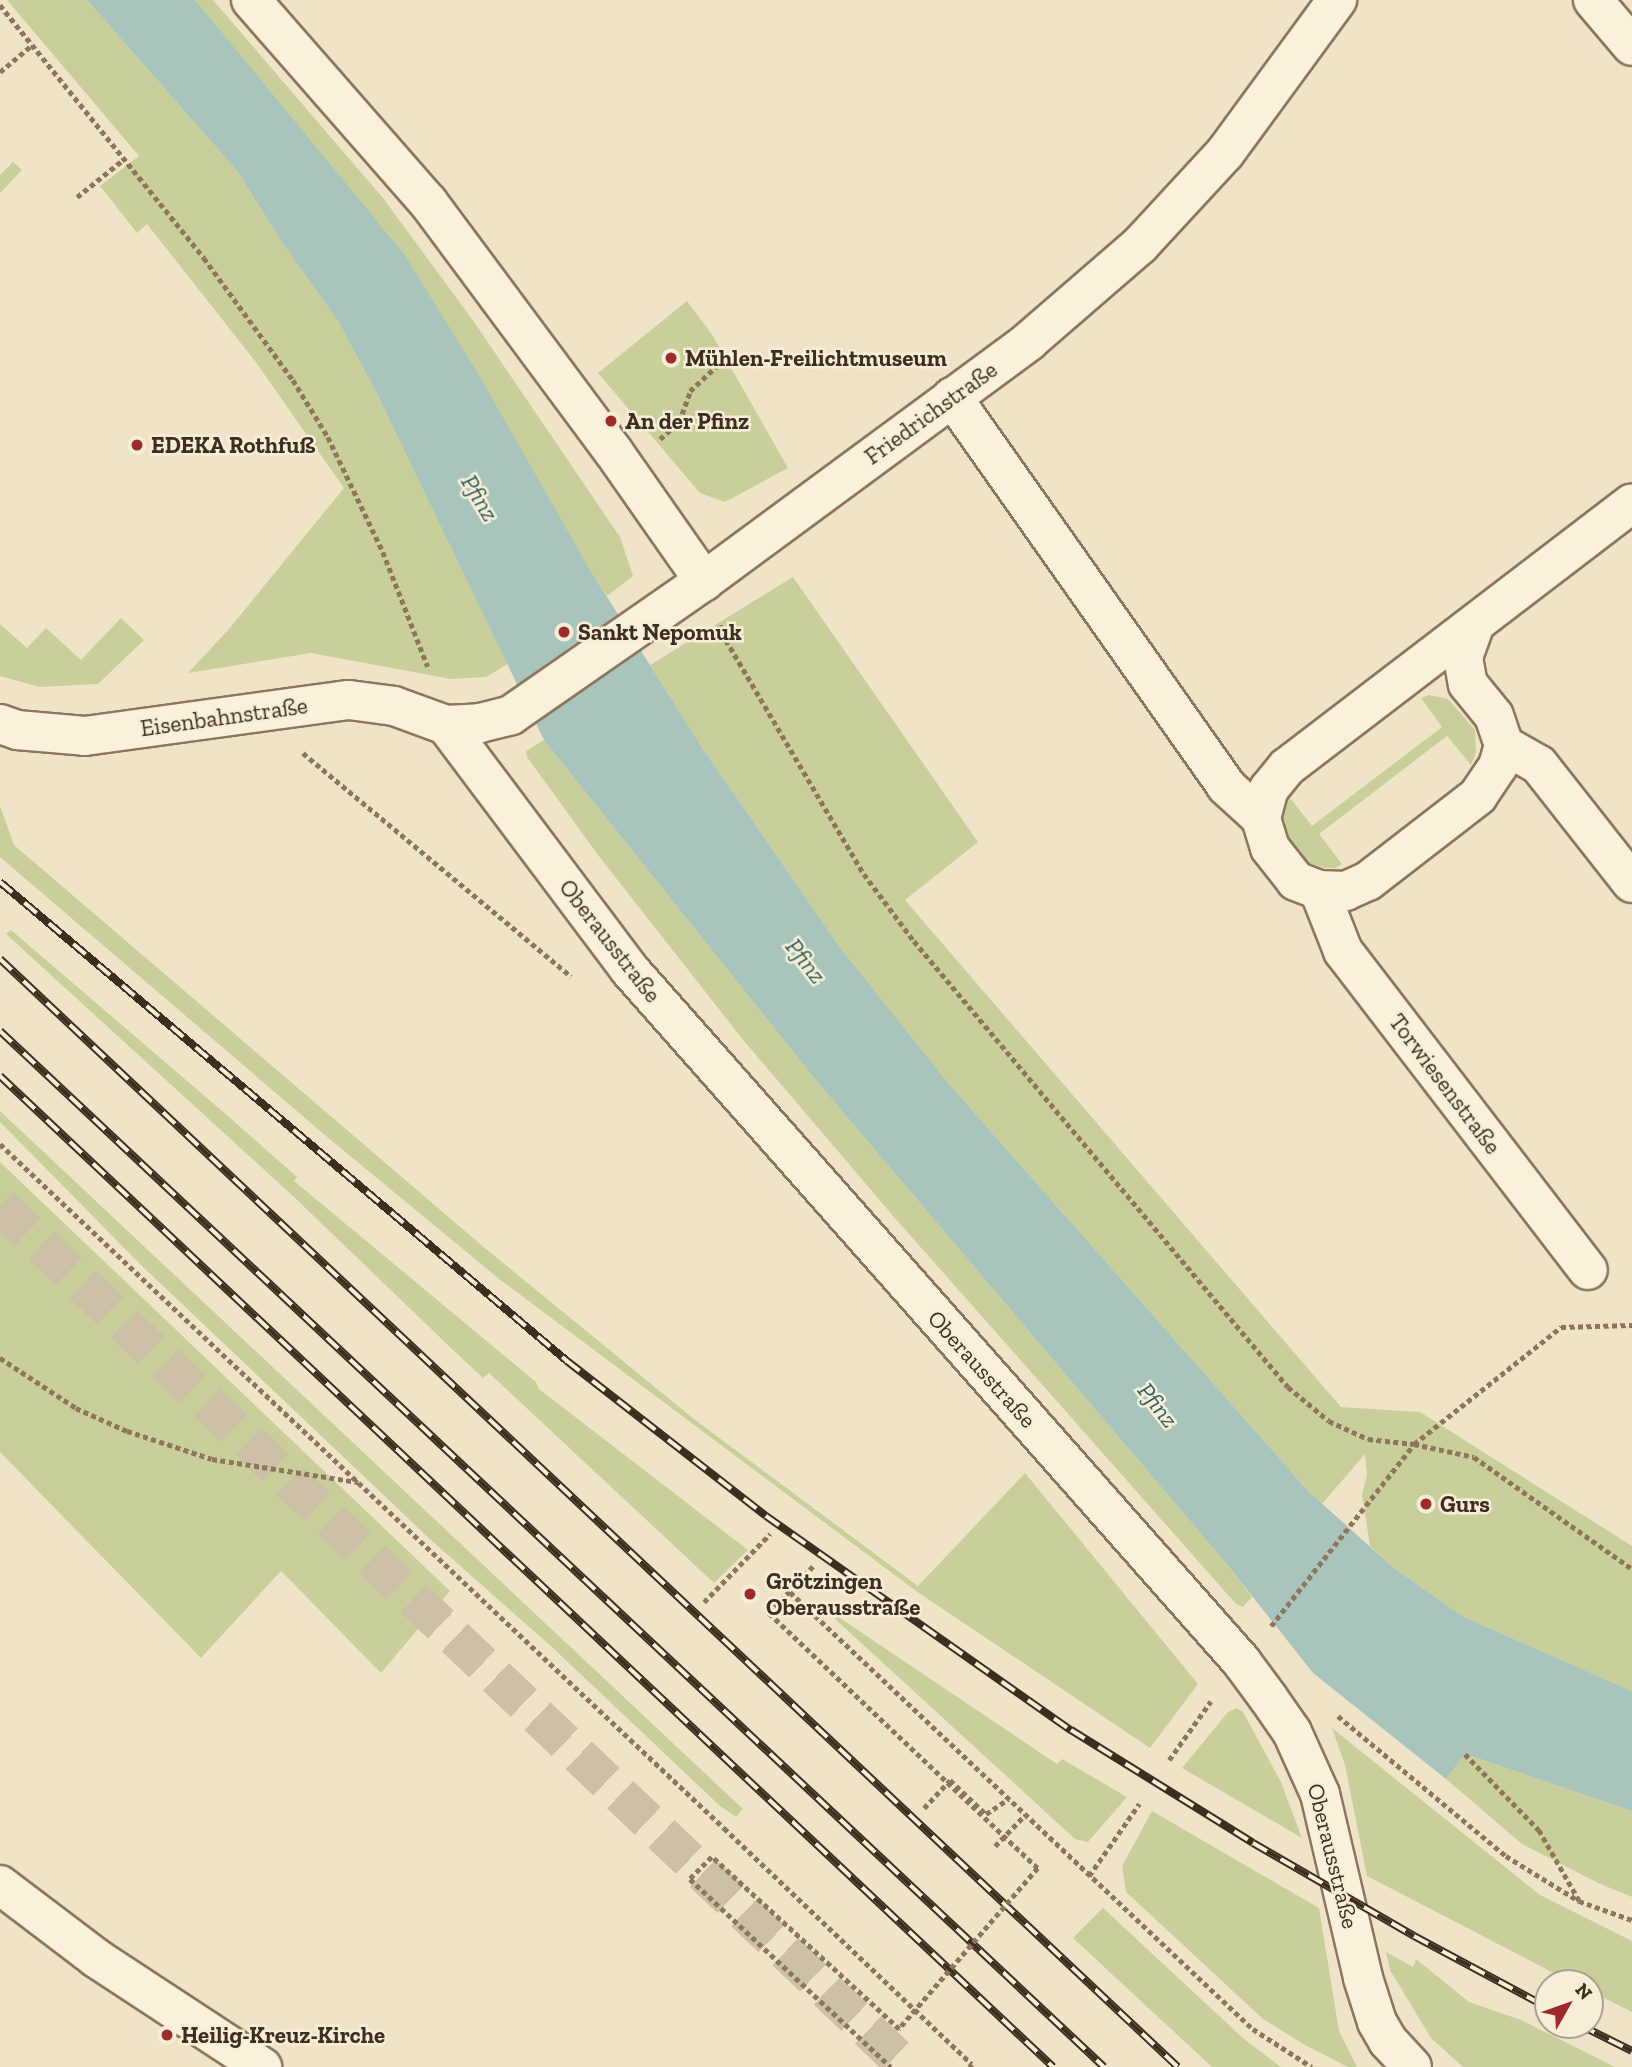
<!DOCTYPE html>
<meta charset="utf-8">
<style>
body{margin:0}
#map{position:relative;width:1632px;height:2067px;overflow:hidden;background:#f0e4c8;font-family:"Zilla Slab",serif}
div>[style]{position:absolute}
.green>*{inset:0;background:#c9cf9b}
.water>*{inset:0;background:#a9c4bc}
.highway-tunnel>*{height:38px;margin-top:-19px;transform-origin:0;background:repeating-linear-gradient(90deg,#ccc0a6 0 38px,transparent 0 57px)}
.path>*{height:4.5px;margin-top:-2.25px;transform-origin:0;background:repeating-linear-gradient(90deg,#8d765c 0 5px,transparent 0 8.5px)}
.roads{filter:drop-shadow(2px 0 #8d765c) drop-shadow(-2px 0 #8d765c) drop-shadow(0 2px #8d765c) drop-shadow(0 -2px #8d765c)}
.minor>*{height:38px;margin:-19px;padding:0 19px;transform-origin:19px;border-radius:19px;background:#faf1dc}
.rail>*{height:8px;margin-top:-4px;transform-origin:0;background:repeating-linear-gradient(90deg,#f7eed8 0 16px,#3d2e20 0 32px);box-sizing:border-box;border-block:2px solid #3d2e20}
.path-bridge>*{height:4.5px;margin-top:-2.25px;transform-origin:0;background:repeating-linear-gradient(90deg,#8d765c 0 5px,transparent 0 8.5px)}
.dots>*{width:19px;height:19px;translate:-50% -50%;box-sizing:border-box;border:4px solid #f7eed8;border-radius:50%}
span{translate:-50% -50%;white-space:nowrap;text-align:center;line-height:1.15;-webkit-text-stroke:5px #f7eed8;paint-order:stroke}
.poi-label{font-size:23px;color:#3d2e20;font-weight:700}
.left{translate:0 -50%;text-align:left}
.street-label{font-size:23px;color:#3d2e20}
.water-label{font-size:24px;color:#2f5d5a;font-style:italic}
.north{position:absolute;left:1534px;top:1969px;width:70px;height:70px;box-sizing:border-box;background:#f7eed8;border:2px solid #ada18e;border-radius:50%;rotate:50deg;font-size:19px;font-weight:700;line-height:28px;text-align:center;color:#3d2e20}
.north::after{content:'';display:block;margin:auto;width:24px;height:32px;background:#9e2a2b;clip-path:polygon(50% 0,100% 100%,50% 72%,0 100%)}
</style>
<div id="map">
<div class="green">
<div style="clip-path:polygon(7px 0,87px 0,238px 172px,281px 241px,338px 321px,377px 394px,508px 664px,486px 677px,451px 679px,311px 653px,188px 673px,229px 629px,344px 488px,255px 361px,147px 224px,137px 233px,100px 186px,139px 156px)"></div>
<div style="clip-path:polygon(195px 0,213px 0,383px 198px,472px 319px,620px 537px,633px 576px,607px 596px,302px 133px)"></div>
<div style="clip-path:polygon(13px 162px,22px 170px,0 193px,0 175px)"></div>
<div style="clip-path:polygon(687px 301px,713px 336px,788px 468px,725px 502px,700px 493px,598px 373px)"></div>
<div style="clip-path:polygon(793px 577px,978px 842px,905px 900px,1341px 1407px,1420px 1412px,1632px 1546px,1632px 1691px,1464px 1617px,1395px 1569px,1370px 1546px,1362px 1494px,1367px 1475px,1365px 1454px,1322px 1504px,1309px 1492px,949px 1084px,839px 946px,703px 749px,650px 665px)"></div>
<div style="clip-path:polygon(121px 618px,144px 640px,98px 684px,40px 687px,0 676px,0 624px,27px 648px,46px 628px,81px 660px)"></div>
<div style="clip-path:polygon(1429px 695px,1448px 699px,1475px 730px,1476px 752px,1471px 765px,1447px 736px,1319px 834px,1342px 864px,1336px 868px,1325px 868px,1308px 863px,1295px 850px,1283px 831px,1282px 808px,1290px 798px,1312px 826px,1442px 727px,1421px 698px)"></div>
<div style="clip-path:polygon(544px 740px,819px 1084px,1230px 1568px,1252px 1597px,1243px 1607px,1236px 1604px,894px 1217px,744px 1041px,598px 855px,527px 757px,526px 751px)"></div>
<div style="clip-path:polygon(0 806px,14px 845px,486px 1249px,694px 1419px,918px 1586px,1025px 1473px,1198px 1684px,1150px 1748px,916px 1591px,498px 1278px,326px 1136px,0 857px)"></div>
<div style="clip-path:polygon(11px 930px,221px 1110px,297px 1177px,294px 1181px,536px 1382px,539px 1389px,748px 1550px,714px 1583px,489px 1373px,483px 1378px,452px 1349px,294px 1197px,6px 934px)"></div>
<div style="clip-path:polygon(0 1111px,743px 1809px,736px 1817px,720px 1806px,553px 1648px,431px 1540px,143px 1267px,0 1122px)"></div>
<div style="clip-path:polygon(0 1162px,450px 1591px,381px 1673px,281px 1571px,201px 1658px,0 1452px)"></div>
<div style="clip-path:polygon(837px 1616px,1057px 1764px,1062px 1759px,1127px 1797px,1088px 1842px,1075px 1839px,835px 1619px)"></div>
<div style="clip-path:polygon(1237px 1708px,1243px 1712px,1281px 1782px,1302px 1838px,1182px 1768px,1228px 1712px)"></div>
<div style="clip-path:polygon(1332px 1728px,1540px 1895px,1632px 1941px,1632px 2012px,1590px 1991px,1590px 1983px,1573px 1983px,1367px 1876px,1345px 1765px)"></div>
<div style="clip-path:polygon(1465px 1754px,1632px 1811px,1632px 1897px,1598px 1883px,1522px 1844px,1446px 1779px)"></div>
<div style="clip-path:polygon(1152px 1811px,1319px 1908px,1339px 2031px,1357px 2067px,1348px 2067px,1305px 2045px,1263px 2019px,1126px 1892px,1122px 1866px)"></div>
<div style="clip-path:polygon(1103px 1908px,1244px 2039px,1281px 2067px,1212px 2067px,1073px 1938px)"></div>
<div style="clip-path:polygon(1386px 1952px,1413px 1967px,1416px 1959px,1469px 2002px,1521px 2020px,1615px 2067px,1463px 2067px,1431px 2038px,1390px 1970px)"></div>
</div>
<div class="water">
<div style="clip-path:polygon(87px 0,195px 0,200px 6px,404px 254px,477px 372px,590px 570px,703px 749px,839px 946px,949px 1084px,1309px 1492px,1395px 1569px,1464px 1617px,1632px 1691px,1632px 1811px,1465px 1754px,1446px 1779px,1313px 1673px,1230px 1568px,819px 1084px,544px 740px,377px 394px,338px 321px,281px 241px,238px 172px)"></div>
</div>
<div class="highway-tunnel">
<div style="left:0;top:1206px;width:1251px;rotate:43.51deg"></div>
</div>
<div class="path">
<div style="left:0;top:5px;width:325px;rotate:51.1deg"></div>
<div style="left:204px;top:258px;width:151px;rotate:53.9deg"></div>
<div style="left:293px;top:380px;width:67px;rotate:58.4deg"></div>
<div style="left:328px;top:437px;width:127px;rotate:64.4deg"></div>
<div style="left:383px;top:552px;width:123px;rotate:68.6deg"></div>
<div style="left:0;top:72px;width:42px;rotate:-40.2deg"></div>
<div style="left:77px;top:197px;width:60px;rotate:-39deg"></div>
<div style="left:660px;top:439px;width:25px;rotate:-42deg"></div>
<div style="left:679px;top:422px;width:33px;rotate:-70deg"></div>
<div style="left:690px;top:391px;width:37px;rotate:-43deg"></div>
<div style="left:720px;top:625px;width:16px;rotate:68deg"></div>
<div style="left:726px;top:640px;width:272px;rotate:59.5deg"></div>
<div style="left:864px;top:874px;width:84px;rotate:53.3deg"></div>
<div style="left:914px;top:941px;width:582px;rotate:50.02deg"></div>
<div style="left:1288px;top:1387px;width:53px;rotate:39.7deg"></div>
<div style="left:1329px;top:1421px;width:43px;rotate:24.8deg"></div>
<div style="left:1368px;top:1439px;width:46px;rotate:6.2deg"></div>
<div style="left:1414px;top:1444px;width:61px;rotate:12.2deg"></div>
<div style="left:1474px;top:1457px;width:194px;rotate:35.3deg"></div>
<div style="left:303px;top:753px;width:349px;rotate:39.8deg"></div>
<div style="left:0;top:1144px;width:996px;rotate:43.37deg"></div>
<div style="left:724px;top:1828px;width:342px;rotate:43.6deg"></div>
<div style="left:972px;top:2064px;width:4px;rotate:124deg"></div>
<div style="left:0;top:1358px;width:91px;rotate:33.3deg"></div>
<div style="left:76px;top:1408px;width:56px;rotate:24.3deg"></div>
<div style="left:127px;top:1431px;width:89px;rotate:18.2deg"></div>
<div style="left:212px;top:1459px;width:148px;rotate:9deg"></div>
<div style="left:790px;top:1592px;width:637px;rotate:43.35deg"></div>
<div style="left:1253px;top:2029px;width:70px;rotate:32.8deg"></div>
<div style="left:704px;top:1602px;width:95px;rotate:-45.9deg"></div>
<div style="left:769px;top:1613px;width:64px;rotate:-46.9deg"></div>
<div style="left:1271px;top:1626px;width:231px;rotate:-51.8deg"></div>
<div style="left:1414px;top:1444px;width:188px;rotate:-38.5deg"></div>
<div style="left:1561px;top:1327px;width:71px;rotate:-1.6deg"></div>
<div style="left:1338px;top:1716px;width:219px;rotate:39.8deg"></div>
<div style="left:1506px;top:1856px;width:86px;rotate:31.7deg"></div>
<div style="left:1579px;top:1901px;width:56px;rotate:19.7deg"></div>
<div style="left:1465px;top:1754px;width:106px;rotate:45.8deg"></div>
<div style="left:1539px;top:1830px;width:81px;rotate:60.3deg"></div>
<div style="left:1169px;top:1760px;width:72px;rotate:-54.6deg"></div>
<div style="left:924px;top:1808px;width:38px;rotate:-47deg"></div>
<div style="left:950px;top:1780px;width:50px;rotate:43.4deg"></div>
<div style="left:986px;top:1814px;width:27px;rotate:-34deg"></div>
<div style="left:995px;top:1846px;width:43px;rotate:-45.9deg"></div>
<div style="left:1089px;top:1876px;width:88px;rotate:-55.2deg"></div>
</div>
<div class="roads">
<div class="minor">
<div style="left:251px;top:0;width:269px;rotate:48.8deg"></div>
<div style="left:428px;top:202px;width:310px;rotate:53.4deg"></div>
<div style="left:613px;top:451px;width:159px;rotate:55deg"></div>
<div style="left:1593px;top:0;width:60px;rotate:49.7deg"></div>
<div style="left:952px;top:397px;width:476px;rotate:54.8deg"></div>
<div style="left:1226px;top:786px;width:47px;rotate:42.4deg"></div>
<div style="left:1475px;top:624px;width:35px;rotate:110deg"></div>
<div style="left:1463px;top:657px;width:27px;rotate:80deg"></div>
<div style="left:1468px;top:684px;width:41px;rotate:50.9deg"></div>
<div style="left:1494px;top:716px;width:31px;rotate:71deg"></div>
<div style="left:1504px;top:745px;width:22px;rotate:106deg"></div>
<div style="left:1498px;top:766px;width:36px;rotate:124deg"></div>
<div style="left:1478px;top:796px;width:139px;rotate:142.3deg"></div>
<div style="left:1368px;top:881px;width:24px;rotate:156deg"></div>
<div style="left:1346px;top:891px;width:27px;rotate:-178deg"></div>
<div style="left:1319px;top:890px;width:25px;rotate:-159deg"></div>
<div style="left:1296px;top:881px;width:42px;rotate:-128.2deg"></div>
<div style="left:1270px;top:848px;width:31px;rotate:-107deg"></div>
<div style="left:1261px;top:818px;width:30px;rotate:-75deg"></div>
<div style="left:1269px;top:789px;width:28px;rotate:-51deg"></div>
<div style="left:1287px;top:767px;width:434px;rotate:-37.4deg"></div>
<div style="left:0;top:724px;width:18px;rotate:19deg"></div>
<div style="left:17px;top:730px;width:68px;rotate:5deg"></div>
<div style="left:85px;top:736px;width:266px;rotate:-7.8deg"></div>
<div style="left:349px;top:700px;width:45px;rotate:7.6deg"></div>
<div style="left:394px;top:706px;width:55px;rotate:20.1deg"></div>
<div style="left:446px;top:725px;width:34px;rotate:-3deg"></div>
<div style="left:480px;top:723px;width:32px;rotate:-14deg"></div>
<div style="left:511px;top:715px;width:235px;rotate:-34.8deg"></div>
<div style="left:704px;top:581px;width:404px;rotate:-36.4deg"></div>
<div style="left:1029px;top:341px;width:147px;rotate:-40.9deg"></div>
<div style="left:1140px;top:245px;width:125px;rotate:-47.3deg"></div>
<div style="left:1225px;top:153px;width:190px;rotate:-53.8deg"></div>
<div style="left:446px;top:725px;width:305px;rotate:53.1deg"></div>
<div style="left:629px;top:969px;width:924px;rotate:48.51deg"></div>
<div style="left:1241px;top:1661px;width:47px;rotate:53.6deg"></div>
<div style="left:1269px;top:1699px;width:40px;rotate:55.1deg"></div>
<div style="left:1292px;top:1732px;width:68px;rotate:65.7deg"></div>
<div style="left:1320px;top:1794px;width:189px;rotate:76.8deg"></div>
<div style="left:1363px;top:1978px;width:46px;rotate:72.3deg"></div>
<div style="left:1377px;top:2022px;width:22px;rotate:60deg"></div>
<div style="left:1388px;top:2041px;width:35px;rotate:47deg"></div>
<div style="left:1504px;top:745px;width:40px;rotate:29.7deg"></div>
<div style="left:1539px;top:765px;width:150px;rotate:51.8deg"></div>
<div style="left:1319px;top:890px;width:66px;rotate:68.5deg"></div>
<div style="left:1343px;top:951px;width:402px;rotate:52.5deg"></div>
<div style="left:0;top:1885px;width:121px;rotate:37.2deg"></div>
<div style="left:96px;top:1958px;width:199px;rotate:33.3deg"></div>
</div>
</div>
<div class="rail">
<div style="left:0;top:882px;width:742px;rotate:40.19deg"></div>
<div style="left:567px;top:1361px;width:252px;rotate:37.9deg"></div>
<div style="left:766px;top:1516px;width:373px;rotate:35.1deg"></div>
<div style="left:1071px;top:1730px;width:214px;rotate:31.8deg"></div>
<div style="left:1253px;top:1843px;width:186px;rotate:30deg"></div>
<div style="left:1414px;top:1936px;width:152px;rotate:28.2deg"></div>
<div style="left:0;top:959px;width:1617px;rotate:43.25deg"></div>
<div style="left:0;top:1031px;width:1514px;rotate:43.18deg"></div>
<div style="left:0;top:1076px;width:1446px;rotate:43.26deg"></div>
<div style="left:1580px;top:2025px;width:58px;rotate:26.6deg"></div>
</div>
<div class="path-bridge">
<div style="left:769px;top:1613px;width:371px;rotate:43.5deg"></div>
<div style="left:1038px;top:1868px;width:213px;rotate:130.8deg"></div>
<div style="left:899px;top:2029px;width:254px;rotate:-137.4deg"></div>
<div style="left:712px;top:1857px;width:31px;rotate:135deg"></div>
<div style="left:690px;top:1879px;width:275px;rotate:43.1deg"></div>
</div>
<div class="dots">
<div style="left:671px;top:358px;background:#9e2a2b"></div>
<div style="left:611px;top:421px;background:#9e2a2b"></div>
<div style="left:137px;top:445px;background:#9e2a2b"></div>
<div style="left:564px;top:632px;background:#9e2a2b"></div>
<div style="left:1426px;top:1504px;background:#9e2a2b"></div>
<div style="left:750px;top:1594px;background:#9e2a2b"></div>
<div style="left:167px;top:2035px;background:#9e2a2b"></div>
</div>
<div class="poi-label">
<span class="left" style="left:685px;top:358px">Mühlen-Freilichtmuseum</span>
<span class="left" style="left:625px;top:421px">An der Pfinz</span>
<span class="left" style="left:151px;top:445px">EDEKA Rothfuß</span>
<span class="left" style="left:578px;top:632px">Sankt Nepomuk</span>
<span class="left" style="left:1440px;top:1504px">Gurs</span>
<span class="left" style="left:766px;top:1594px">Grötzingen<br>Oberausstraße</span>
<span class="left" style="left:181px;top:2035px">Heilig-Kreuz-Kirche</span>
</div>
<div class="street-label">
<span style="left:931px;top:413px;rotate:-36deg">Friedrichstraße</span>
<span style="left:224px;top:717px;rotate:-8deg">Eisenbahnstraße</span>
<span style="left:610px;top:941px;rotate:52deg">Oberausstraße</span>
<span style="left:1445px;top:1084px;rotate:53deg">Torwiesenstraße</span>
<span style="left:982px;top:1369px;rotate:48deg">Oberausstraße</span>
<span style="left:1333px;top:1856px;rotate:76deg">Oberausstraße</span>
</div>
<div class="water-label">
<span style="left:480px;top:498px;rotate:59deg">Pfinz</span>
<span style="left:806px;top:961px;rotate:52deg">Pfinz</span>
<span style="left:1158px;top:1405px;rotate:52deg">Pfinz</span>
</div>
<div class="north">N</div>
</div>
